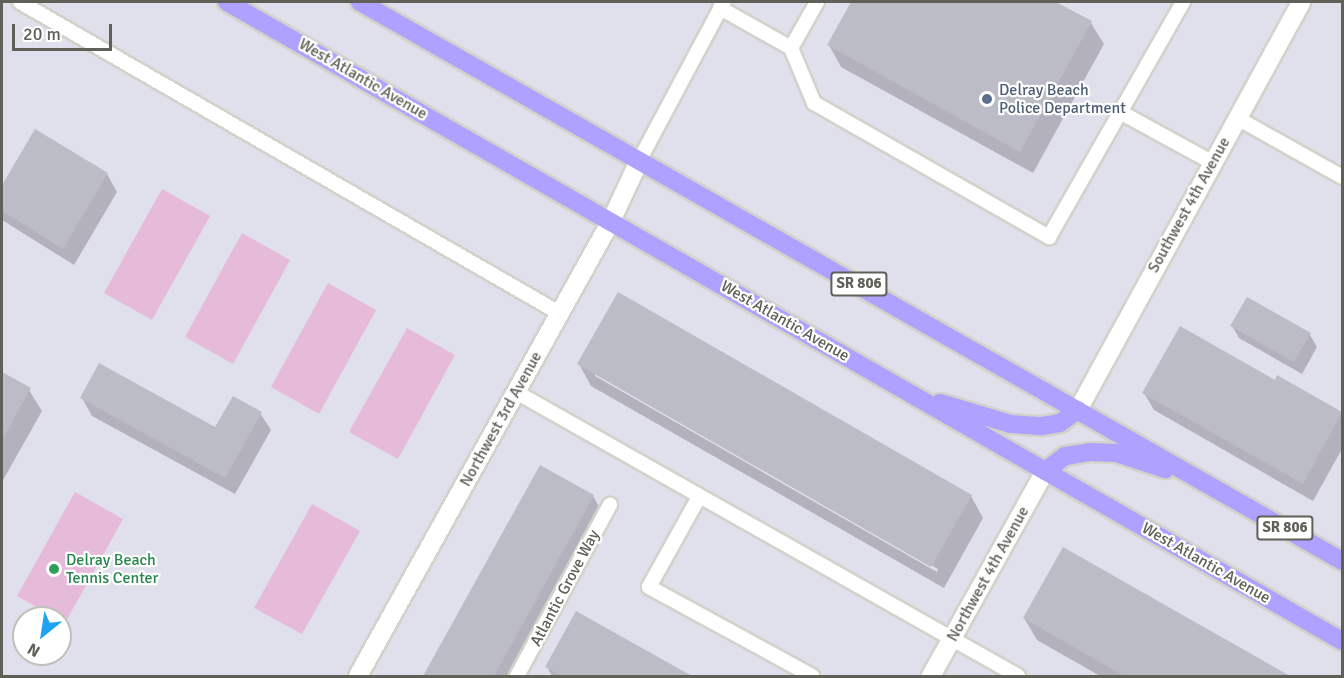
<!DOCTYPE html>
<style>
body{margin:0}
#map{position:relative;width:1344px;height:678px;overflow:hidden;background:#e0dfec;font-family:Signika,sans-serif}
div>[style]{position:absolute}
.green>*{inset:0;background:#e6bad9}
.shadow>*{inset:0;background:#0003}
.building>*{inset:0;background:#bcbcc7}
.roads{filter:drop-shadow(2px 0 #d3d3cb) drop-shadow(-2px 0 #d3d3cb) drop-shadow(0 2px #d3d3cb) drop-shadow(0 -2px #d3d3cb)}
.lane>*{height:14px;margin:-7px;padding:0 7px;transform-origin:7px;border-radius:7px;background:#fff}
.street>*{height:18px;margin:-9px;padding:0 9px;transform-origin:9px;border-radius:9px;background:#fff}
.primary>*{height:18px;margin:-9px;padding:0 9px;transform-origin:9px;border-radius:9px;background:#aea1ff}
.dots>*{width:16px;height:16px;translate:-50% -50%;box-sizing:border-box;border:3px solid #fff;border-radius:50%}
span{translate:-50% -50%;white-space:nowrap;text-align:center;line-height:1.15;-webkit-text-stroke:4.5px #fff;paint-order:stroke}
.shield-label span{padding:2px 4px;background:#fff;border:2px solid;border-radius:4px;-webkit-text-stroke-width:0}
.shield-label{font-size:15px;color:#616058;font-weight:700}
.street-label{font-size:16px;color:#616058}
.service-label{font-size:16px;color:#4e5e75}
.left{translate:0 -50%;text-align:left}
.leisure-label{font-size:16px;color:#27864d}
.frame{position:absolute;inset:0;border:3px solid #616058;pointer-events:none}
.north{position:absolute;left:12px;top:606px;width:60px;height:60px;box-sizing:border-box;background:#fff;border:2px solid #c0bfbc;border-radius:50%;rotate:210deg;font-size:16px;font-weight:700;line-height:24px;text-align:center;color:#616058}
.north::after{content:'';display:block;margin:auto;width:21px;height:27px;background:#20a4f1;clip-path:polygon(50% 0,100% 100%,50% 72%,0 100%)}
.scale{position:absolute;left:12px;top:24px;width:100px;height:27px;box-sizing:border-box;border:3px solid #616058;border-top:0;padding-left:8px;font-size:18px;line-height:21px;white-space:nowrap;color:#616058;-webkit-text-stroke:4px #fff;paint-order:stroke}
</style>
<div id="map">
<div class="green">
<div style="clip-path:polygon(162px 189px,210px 216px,152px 320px,104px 293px)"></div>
<div style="clip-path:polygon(242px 233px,290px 260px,233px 364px,185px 337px)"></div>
<div style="clip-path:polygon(328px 283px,376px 310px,319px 414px,271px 387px)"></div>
<div style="clip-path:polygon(407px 328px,455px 355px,398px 459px,349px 432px)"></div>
<div style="clip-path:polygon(75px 492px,123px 519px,65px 623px,17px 596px)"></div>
<div style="clip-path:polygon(312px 504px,360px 531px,302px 634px,254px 608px)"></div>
</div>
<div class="shadow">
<div style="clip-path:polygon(853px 2px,1053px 2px,1091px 23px,1104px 44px,1033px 173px,841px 67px,829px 45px)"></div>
<div style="clip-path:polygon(36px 131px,107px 174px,117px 192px,74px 265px,2px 220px,2px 188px)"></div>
<div style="clip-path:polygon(1232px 326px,1310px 335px,1317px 347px,1302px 374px,1239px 338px)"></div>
<div style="clip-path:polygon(evenodd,579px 364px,971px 496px,983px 518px,944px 588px,591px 386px,579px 364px,595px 373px,938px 569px,937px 572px,595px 376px,595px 373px)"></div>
<div style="clip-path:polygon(2px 374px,29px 390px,42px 411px,2px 482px)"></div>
<div style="clip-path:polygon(1278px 377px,1342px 414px,1342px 449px,1313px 501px,1154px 410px,1144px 393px,1275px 383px)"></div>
<div style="clip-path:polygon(82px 398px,216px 429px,260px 413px,271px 430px,235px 494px,92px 416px)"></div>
<div style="clip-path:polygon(541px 467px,593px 496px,605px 517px,518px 676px,425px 676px)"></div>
<div style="clip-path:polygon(1064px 549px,1287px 676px,1100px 676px,1037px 640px,1024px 618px)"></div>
<div style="clip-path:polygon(577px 613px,689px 676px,552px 676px,547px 667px)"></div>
</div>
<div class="building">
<div style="clip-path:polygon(851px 2px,1056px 2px,1092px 21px,1020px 152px,827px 45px)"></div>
<div style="clip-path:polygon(35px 129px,108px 173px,63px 249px,2px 211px,2px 185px)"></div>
<div style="clip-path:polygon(618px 292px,972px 495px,931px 567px,577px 364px)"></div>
<div style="clip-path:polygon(1247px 297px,1311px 333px,1294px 362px,1230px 326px)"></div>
<div style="clip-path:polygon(1180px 326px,1275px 380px,1277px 375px,1342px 412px,1303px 484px,1142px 393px)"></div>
<div style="clip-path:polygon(99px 363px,215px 427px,233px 396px,262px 412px,225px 478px,80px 398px)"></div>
<div style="clip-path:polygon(2px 372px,31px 388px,2px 440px)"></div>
<div style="clip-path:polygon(540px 465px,594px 495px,494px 676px,423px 676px)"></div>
<div style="clip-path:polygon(1063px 547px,1290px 676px,1124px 676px,1023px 618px)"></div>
<div style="clip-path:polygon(576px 611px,692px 676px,562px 676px,545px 667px)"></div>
</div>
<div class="roads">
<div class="lane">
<div style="left:20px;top:2px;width:622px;rotate:29.98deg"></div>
<div style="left:720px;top:8px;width:81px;rotate:29.4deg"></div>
<div style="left:791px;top:48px;width:60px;rotate:67.3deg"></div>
<div style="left:814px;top:103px;width:271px;rotate:29.7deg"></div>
<div style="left:1049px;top:237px;width:271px;rotate:-60.3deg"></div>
<div style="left:791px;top:48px;width:53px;rotate:-60.5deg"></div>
<div style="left:1120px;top:112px;width:106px;rotate:28.7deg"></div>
<div style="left:1237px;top:118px;width:120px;rotate:29.3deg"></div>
<div style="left:640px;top:159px;width:178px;rotate:-61.9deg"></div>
<div style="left:516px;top:392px;width:577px;rotate:29.5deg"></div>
<div style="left:699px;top:497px;width:103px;rotate:119.1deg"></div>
<div style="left:649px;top:587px;width:186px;rotate:28.6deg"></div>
<div style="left:517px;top:676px;width:195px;rotate:-61.5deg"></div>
</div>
<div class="street">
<div style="left:1078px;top:410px;width:465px;rotate:-61.3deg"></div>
<div style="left:358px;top:676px;width:521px;rotate:-60.92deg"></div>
<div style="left:611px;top:221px;width:68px;rotate:-64.9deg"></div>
<div style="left:931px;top:676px;width:235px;rotate:-60.9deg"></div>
</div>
<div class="primary">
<div style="left:227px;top:2px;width:1285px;rotate:29.82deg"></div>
<div style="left:360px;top:2px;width:1130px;rotate:29.65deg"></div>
<div style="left:940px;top:403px;width:74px;rotate:16.5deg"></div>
<div style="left:1011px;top:424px;width:31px;rotate:4deg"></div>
<div style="left:1042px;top:426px;width:18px;rotate:-9deg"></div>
<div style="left:1060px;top:423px;width:22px;rotate:-36deg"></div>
<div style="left:1045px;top:471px;width:25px;rotate:-37deg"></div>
<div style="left:1065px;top:456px;width:25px;rotate:-9deg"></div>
<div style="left:1090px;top:452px;width:26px;rotate:2deg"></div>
<div style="left:1116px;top:453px;width:52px;rotate:18.1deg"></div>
</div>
</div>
<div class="dots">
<div style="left:987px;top:99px;background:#5c6f8a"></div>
<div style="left:54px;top:569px;background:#2e9e5b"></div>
</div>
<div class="shield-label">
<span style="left:859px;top:284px">SR 806</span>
<span style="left:1285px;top:528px">SR 806</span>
</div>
<div class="street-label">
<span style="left:363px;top:79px;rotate:30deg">West Atlantic Avenue</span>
<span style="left:1189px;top:205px;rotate:-61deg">Southwest 4th Avenue</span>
<span style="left:785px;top:321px;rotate:30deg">West Atlantic Avenue</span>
<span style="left:501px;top:419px;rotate:-61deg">Northwest 3rd Avenue</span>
<span style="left:1206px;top:563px;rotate:30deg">West Atlantic Avenue</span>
<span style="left:988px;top:574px;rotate:-61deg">Northwest 4th Avenue</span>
<span style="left:565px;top:588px;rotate:-62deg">Atlantic Grove Way</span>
</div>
<div class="service-label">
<span class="left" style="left:999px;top:99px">Delray Beach<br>Police Department</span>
</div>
<div class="leisure-label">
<span class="left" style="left:66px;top:569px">Delray Beach<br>Tennis Center</span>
</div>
<div class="frame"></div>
<div class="north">N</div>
<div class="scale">20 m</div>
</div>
